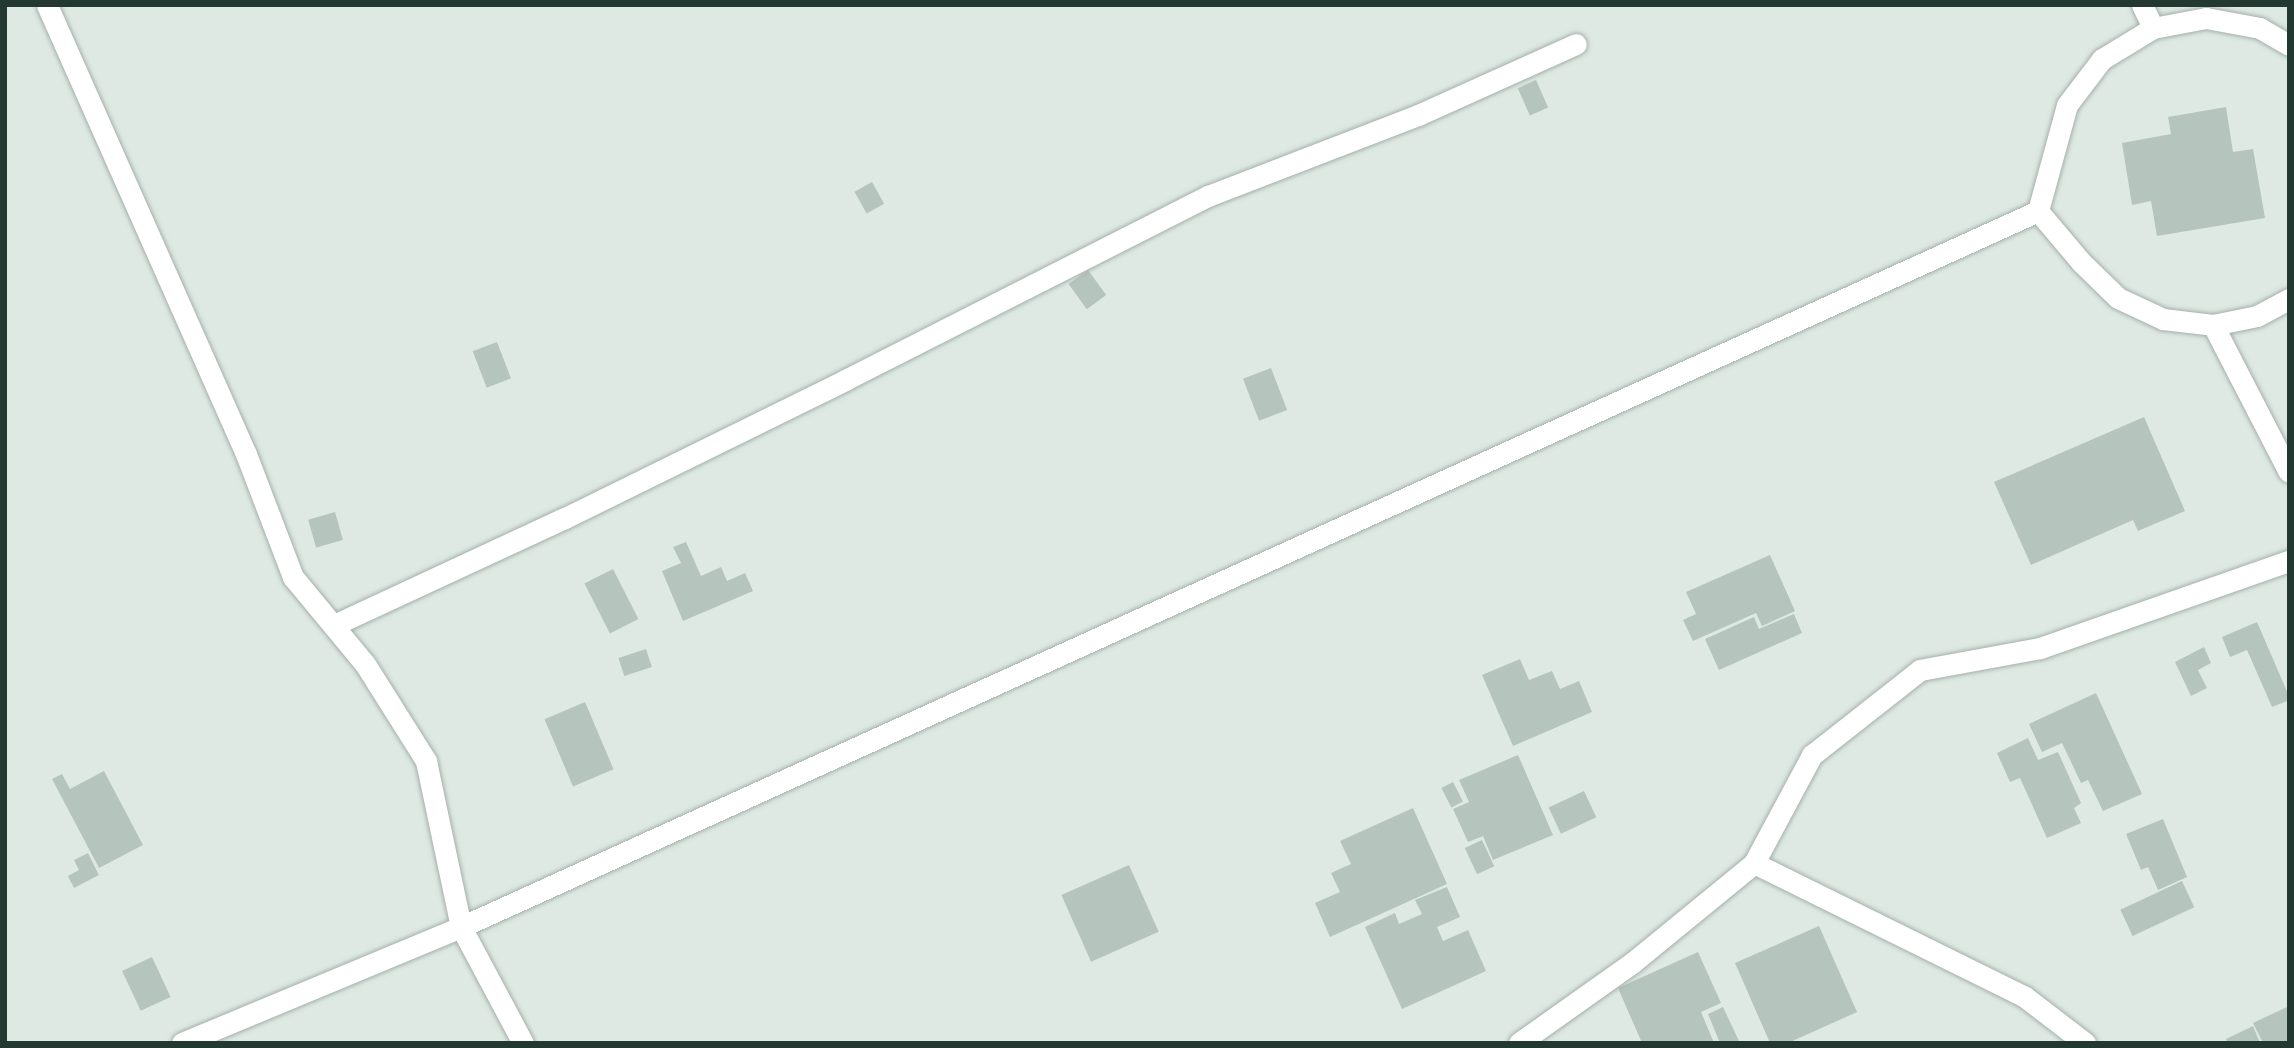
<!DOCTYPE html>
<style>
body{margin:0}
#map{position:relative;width:2294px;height:1048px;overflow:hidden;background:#dfe9e4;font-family:Jost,sans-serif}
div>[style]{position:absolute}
.building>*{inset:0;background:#b5c4bd;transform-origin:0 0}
.roads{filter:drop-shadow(0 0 2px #a3b0aa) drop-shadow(0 0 2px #a3b0aa)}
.minor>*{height:21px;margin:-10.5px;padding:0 10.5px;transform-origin:10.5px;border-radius:10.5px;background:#fff}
.tertiary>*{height:21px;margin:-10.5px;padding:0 10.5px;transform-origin:10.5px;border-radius:10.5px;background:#fff}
span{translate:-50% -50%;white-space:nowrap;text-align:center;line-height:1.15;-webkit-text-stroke:5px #eff6f2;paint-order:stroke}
.frame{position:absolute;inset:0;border:7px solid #223830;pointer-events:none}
</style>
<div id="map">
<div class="building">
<div style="left:1536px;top:80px;width:30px;height:20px;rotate:66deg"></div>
<div style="clip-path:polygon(2226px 107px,2233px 152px,2253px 149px,2265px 218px,2157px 236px,2151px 201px,2132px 205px,2122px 143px,2171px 134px,2168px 117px)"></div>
<div style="left:872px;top:182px;width:25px;height:20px;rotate:61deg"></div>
<div style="left:1088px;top:270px;width:31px;height:24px;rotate:54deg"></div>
<div style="left:497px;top:342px;width:39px;height:26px;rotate:69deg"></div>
<div style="left:1271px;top:368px;width:45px;height:30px;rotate:69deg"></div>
<div style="clip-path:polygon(2144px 417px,2185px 511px,2138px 531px,2133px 520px,2031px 565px,1994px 482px)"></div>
<div style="left:335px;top:512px;width:29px;height:28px;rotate:74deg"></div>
<div style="clip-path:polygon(686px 542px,701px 576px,721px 567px,727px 581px,745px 573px,753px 591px,683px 621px,662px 571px,681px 563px,673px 547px)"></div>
<div style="clip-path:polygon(1770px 555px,1795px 611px,1762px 626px,1756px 613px,1693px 641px,1683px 620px,1696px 614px,1686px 592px)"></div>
<div style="left:613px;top:569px;width:56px;height:32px;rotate:63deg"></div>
<div style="clip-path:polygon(1794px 614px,1802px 633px,1719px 670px,1705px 639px,1754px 617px,1759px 629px)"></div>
<div style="clip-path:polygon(2257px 622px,2289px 696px,2289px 700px,2272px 707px,2247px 650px,2230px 657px,2222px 637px)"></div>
<div style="clip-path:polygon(2204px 647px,2211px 663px,2198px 670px,2207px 688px,2191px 696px,2175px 662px)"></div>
<div style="left:646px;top:649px;width:19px;height:29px;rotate:72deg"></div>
<div style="clip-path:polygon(1520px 659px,1529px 680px,1552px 671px,1560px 689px,1579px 681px,1592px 712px,1513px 746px,1482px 675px)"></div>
<div style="clip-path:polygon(2096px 693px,2142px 794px,2103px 811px,2088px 780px,2081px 783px,2062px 743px,2042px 752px,2029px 724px)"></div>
<div style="left:585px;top:702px;width:73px;height:44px;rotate:67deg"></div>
<div style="clip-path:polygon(2028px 738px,2038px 760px,2058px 752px,2081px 803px,2074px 808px,2081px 823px,2047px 838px,2020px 778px,2010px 782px,1997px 753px)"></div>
<div style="clip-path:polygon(1518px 755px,1553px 835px,1493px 860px,1483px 836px,1468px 842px,1453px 809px,1469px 802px,1459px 780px)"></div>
<div style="clip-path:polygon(104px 771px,143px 845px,99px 868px,52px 779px,62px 774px,70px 789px)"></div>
<div style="left:1453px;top:782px;width:22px;height:13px;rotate:63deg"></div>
<div style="left:1584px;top:791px;width:29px;height:39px;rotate:65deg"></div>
<div style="clip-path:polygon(1413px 808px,1447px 884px,1330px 937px,1315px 903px,1340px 892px,1331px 873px,1351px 864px,1340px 841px)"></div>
<div style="clip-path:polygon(2163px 819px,2187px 877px,2158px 890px,2148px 867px,2141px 870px,2126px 834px)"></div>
<div style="left:1482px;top:840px;width:29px;height:19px;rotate:65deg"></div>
<div style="clip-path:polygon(88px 853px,99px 875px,74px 888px,68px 876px,79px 870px,74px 860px)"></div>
<div style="left:1129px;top:865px;width:73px;height:74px;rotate:66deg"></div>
<div style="left:2182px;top:881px;width:29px;height:68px;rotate:65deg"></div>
<div style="clip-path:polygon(1447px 887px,1460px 917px,1437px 927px,1443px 941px,1468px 930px,1486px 971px,1402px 1009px,1365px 927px,1395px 913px,1399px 924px,1422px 914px,1415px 900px)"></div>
<div style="clip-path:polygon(1819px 926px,1857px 1012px,1788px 1043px,1770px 1043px,1735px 963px)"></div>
<div style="clip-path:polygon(1698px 952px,1721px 1003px,1701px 1012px,1714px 1043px,1642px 1043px,1618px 988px)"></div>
<div style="left:152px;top:957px;width:44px;height:33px;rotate:65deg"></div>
<div style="clip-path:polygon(2289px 1006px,2289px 1043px,2263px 1043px,2253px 1023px)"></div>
<div style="clip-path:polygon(1723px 1007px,1739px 1041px,1735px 1043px,1720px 1043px,1708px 1014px)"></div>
<div style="clip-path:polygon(2253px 1026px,2260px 1043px,2228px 1043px,2226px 1039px)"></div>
</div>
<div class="roads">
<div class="minor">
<div style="left:47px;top:5px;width:491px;rotate:66.1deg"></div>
<div style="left:246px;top:454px;width:132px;rotate:69.1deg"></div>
<div style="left:293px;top:577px;width:113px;rotate:50.4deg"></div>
<div style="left:365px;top:664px;width:115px;rotate:57.8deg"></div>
<div style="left:426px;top:761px;width:170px;rotate:78.1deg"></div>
<div style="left:461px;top:927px;width:132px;rotate:61.9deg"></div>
<div style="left:334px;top:625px;width:255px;rotate:-24.9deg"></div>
<div style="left:565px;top:518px;width:312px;rotate:-26.2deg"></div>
<div style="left:845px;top:380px;width:407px;rotate:-26.9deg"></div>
<div style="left:1208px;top:196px;width:225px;rotate:-21.1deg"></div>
<div style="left:1418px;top:115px;width:173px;rotate:-24.2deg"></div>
<div style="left:1754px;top:863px;width:302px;rotate:26.3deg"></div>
<div style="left:2025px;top:997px;width:76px;rotate:37.5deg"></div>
<div style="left:182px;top:1043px;width:302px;rotate:-22.6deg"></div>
<div style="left:461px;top:927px;width:1732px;rotate:-24.42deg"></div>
<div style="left:1519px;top:1043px;width:138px;rotate:-35.3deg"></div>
<div style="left:1632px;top:963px;width:158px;rotate:-39.3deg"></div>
<div style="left:1754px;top:863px;width:123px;rotate:-61.8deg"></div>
<div style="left:1812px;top:755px;width:137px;rotate:-38.2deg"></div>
<div style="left:1920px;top:670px;width:122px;rotate:-10.4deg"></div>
<div style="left:2040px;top:648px;width:264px;rotate:-19.3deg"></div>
</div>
<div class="tertiary">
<div style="left:2142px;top:5px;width:25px;rotate:64deg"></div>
<div style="left:2289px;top:45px;width:34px;rotate:-150deg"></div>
<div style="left:2260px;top:28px;width:55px;rotate:-169.5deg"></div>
<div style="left:2206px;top:18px;width:54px;rotate:169.3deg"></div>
<div style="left:2153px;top:28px;width:60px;rotate:148.7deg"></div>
<div style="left:2102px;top:59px;width:58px;rotate:127.3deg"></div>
<div style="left:2067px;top:105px;width:110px;rotate:105.3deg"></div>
<div style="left:2038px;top:211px;width:68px;rotate:49.8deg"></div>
<div style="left:2082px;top:263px;width:50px;rotate:44.2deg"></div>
<div style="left:2118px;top:298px;width:50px;rotate:25deg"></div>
<div style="left:2163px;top:319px;width:50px;rotate:6.8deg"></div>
<div style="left:2213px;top:325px;width:45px;rotate:-11.6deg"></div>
<div style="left:2257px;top:316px;width:36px;rotate:-28deg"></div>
<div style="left:2213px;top:325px;width:165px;rotate:62.7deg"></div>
</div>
</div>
<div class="frame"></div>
</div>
